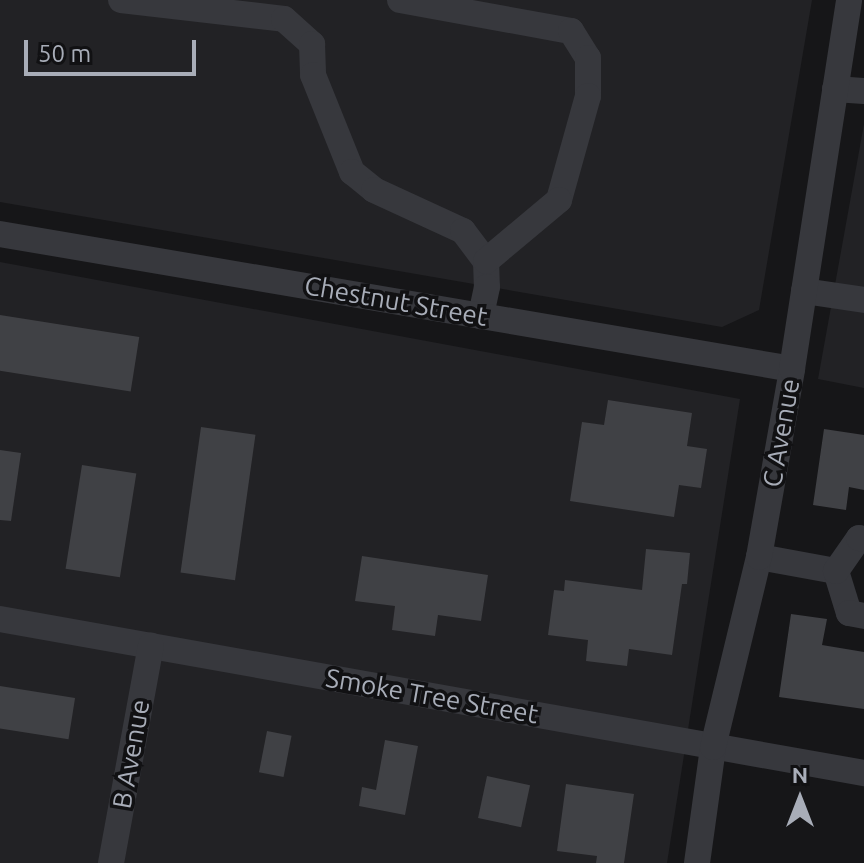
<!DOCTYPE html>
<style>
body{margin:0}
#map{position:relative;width:864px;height:863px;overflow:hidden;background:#161618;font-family:Ubuntu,sans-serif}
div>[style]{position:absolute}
.built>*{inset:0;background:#222225}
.building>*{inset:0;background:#404145;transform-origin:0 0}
.minor>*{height:26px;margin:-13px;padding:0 13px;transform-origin:13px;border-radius:13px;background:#37383d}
span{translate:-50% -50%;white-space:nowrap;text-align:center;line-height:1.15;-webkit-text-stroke:7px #111113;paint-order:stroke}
.street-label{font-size:26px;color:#a8adb8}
.north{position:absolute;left:760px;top:759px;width:80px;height:80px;-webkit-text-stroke:6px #111113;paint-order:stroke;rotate:0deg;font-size:22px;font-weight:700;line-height:32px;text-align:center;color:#a8adb8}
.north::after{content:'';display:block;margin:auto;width:28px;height:36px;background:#a8adb8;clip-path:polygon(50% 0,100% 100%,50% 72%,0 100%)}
.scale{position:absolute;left:24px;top:40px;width:172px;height:36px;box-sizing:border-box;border:4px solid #a8adb8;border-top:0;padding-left:10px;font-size:24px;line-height:28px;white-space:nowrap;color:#a8adb8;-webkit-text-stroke:6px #111113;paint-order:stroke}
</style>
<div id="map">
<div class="built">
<div style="clip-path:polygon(0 0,812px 0,759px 310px,722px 327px,0 202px)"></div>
<div style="clip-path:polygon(864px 124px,864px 388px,818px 379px)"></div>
<div style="clip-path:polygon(0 262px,740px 399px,667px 863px,0 863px)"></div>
</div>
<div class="building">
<div style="left:0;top:315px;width:141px;height:55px;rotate:9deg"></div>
<div style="clip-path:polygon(608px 400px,692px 413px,687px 446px,707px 449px,701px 488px,679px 485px,674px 517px,570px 501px,582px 422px,604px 425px)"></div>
<div style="left:201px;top:427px;width:55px;height:147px;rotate:8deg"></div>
<div style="clip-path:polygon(824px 429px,864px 435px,864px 490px,849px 487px,846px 510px,813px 505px)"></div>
<div style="clip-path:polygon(0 450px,21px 453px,11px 521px,0 520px)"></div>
<div style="left:82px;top:465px;width:55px;height:105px;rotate:9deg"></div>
<div style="clip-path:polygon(646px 549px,690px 553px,687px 584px,682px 584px,672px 655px,629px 649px,627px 666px,586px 661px,588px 640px,548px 635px,554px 590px,564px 591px,565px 580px,642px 590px)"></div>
<div style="clip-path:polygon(362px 556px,488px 575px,481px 621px,438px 615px,435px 636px,392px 630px,395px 606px,355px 601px)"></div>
<div style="clip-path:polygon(791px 614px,827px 619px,822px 645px,864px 652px,864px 709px,779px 697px)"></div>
<div style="left:0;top:686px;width:76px;height:42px;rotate:9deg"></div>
<div style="left:267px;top:731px;width:25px;height:42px;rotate:11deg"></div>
<div style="clip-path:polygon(385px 740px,418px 746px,405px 815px,359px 806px,362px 787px,376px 790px)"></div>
<div style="left:487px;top:776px;width:44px;height:43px;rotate:12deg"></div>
<div style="clip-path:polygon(566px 784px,634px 794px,624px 863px,596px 863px,597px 856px,557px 851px)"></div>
</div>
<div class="minor">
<div style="left:121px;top:0;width:164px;rotate:6.6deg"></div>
<div style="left:284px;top:19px;width:38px;rotate:42deg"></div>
<div style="left:312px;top:44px;width:31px;rotate:88deg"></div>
<div style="left:313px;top:75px;width:105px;rotate:68.1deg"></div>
<div style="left:352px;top:172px;width:28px;rotate:39deg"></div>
<div style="left:374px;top:190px;width:98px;rotate:24.7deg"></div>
<div style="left:463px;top:231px;width:38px;rotate:53deg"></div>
<div style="left:486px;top:261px;width:26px;rotate:88deg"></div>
<div style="left:487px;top:287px;width:30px;rotate:102deg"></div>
<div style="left:400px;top:0;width:174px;rotate:10.3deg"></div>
<div style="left:571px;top:31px;width:32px;rotate:58deg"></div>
<div style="left:588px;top:58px;width:38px;rotate:90deg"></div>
<div style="left:588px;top:96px;width:108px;rotate:105.6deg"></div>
<div style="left:559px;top:200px;width:95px;rotate:140.1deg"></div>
<div style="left:835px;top:89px;width:29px;rotate:4deg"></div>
<div style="left:0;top:234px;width:803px;rotate:9.67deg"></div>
<div style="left:804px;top:291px;width:61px;rotate:8.5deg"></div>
<div style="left:759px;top:557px;width:78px;rotate:10.3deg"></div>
<div style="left:836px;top:571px;width:44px;rotate:72.8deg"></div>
<div style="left:849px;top:613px;width:15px;rotate:11deg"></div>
<div style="left:836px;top:571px;width:40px;rotate:-55.1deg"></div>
<div style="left:859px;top:538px;width:5px;rotate:11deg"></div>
<div style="left:0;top:619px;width:878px;rotate:10.11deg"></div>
<div style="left:111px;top:863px;width:221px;rotate:-79.6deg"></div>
<div style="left:697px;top:863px;width:117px;rotate:-82.1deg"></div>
<div style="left:713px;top:747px;width:195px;rotate:-76.4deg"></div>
<div style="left:759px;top:557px;width:191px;rotate:-80deg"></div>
<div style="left:792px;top:369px;width:373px;rotate:-81.2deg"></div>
</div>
<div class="street-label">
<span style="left:396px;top:301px;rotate:10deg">Chestnut Street</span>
<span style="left:781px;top:433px;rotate:-80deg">C Avenue</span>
<span style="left:432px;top:696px;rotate:10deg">Smoke Tree Street</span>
<span style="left:131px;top:754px;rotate:-80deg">B Avenue</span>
</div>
<div class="north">N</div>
<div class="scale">50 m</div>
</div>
